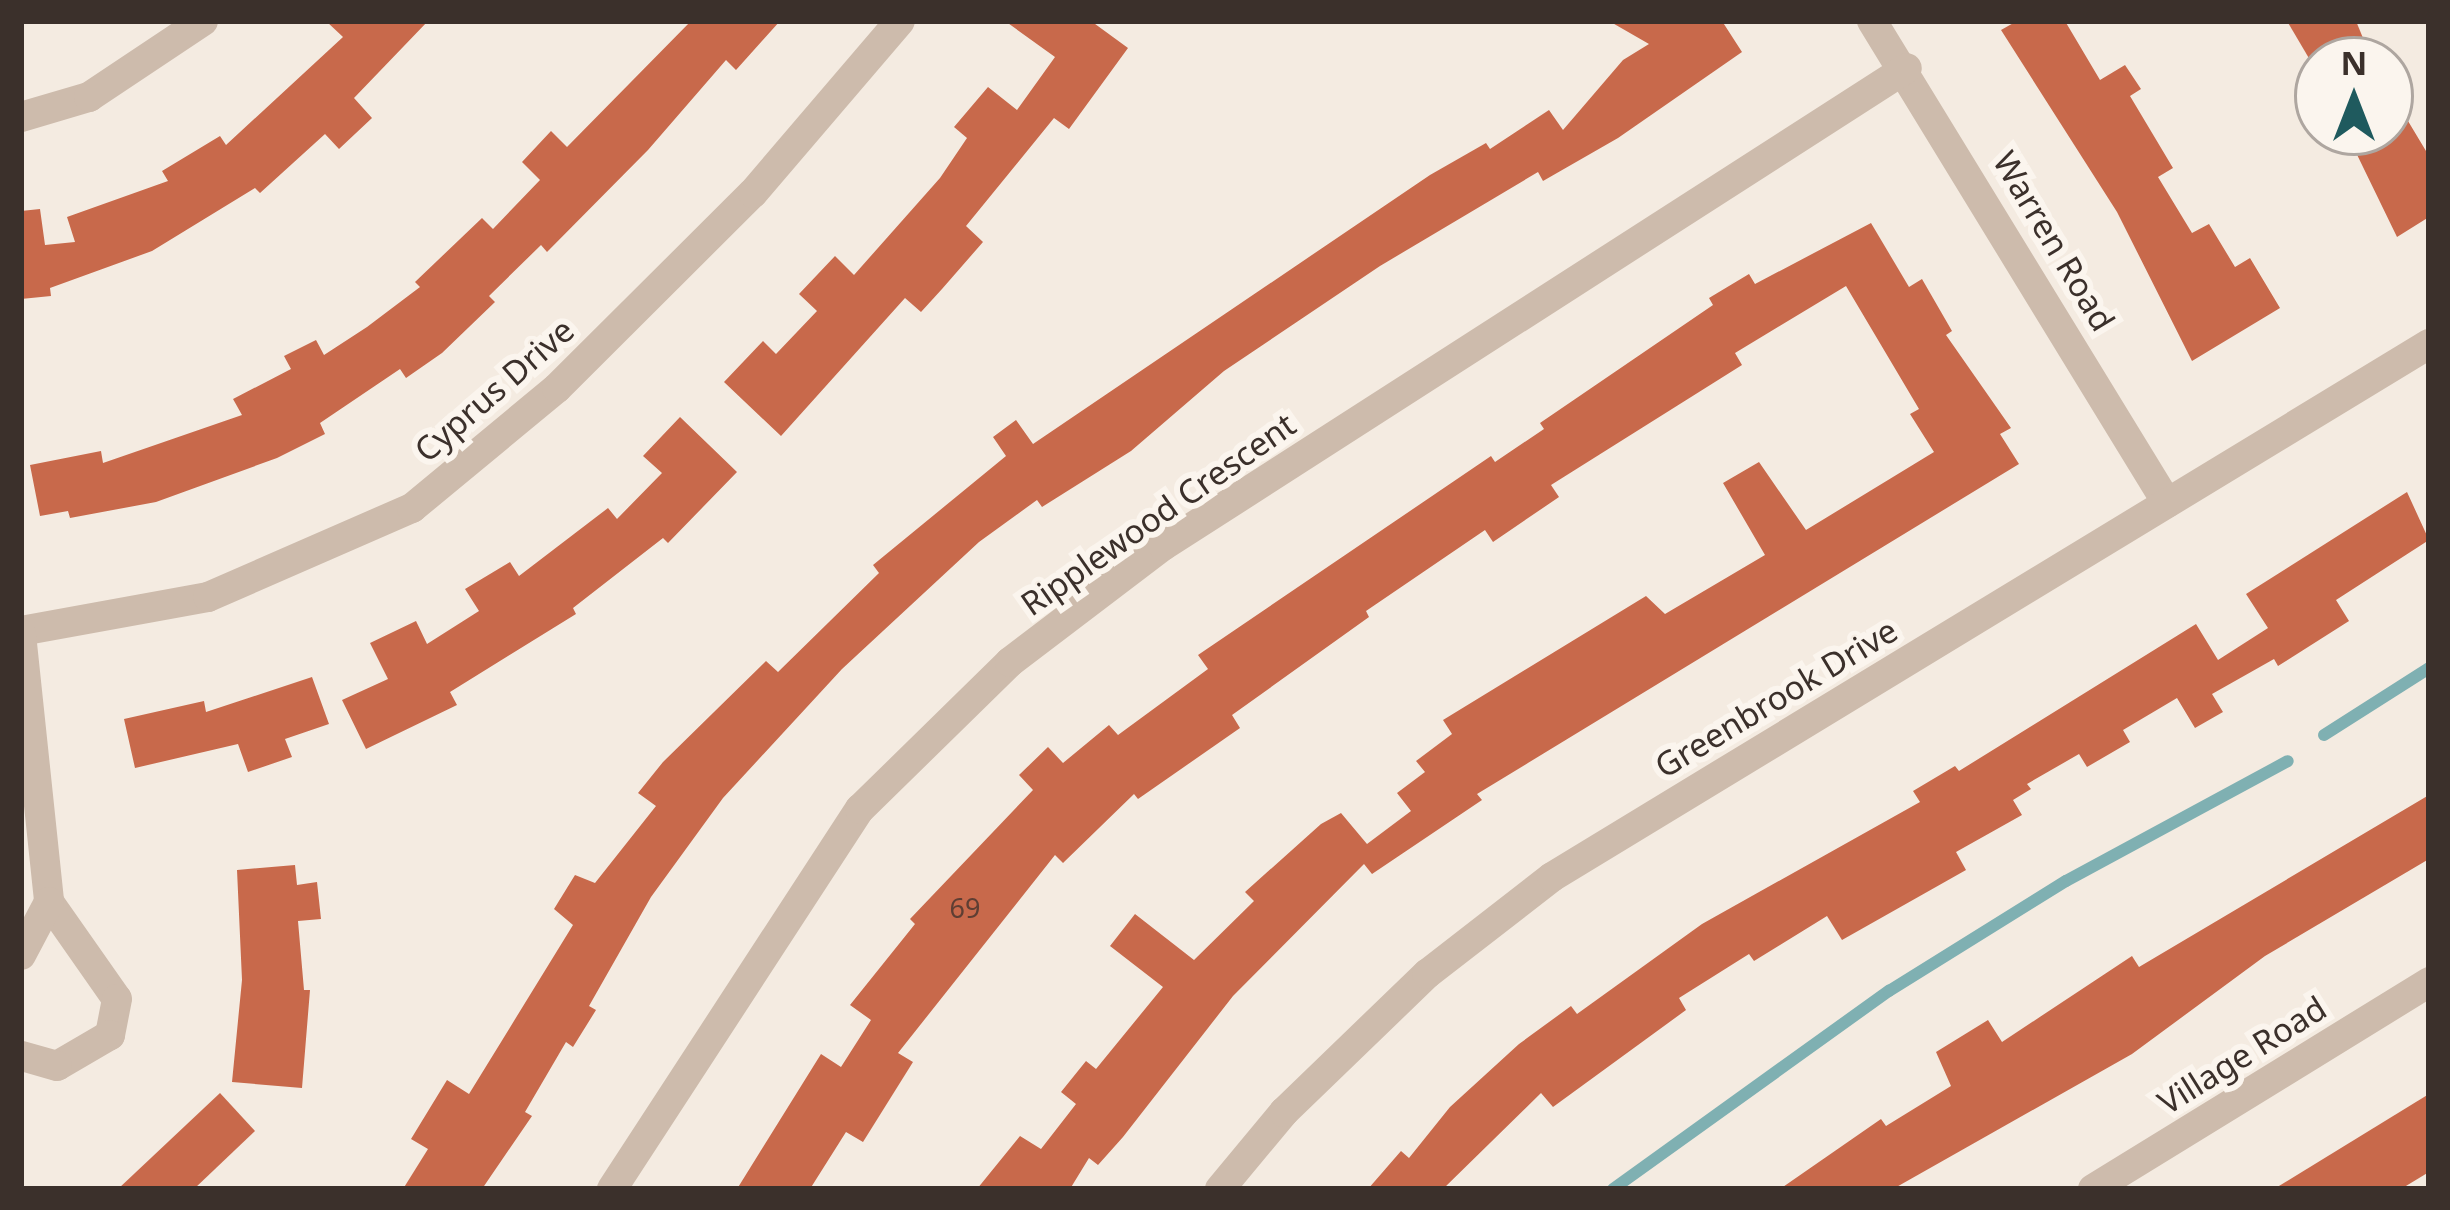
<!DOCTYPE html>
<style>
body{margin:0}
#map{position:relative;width:2450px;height:1210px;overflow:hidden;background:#f4ebe1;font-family:"Noto Sans",sans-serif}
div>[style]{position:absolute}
.stream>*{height:12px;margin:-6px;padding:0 6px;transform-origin:6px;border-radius:6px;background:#7fb0b2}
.building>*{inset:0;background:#c8694b}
.minor>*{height:30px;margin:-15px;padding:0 15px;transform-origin:15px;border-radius:15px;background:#cdbbac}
.tertiary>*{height:30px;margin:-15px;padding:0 15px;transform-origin:15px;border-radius:15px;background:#cdbbac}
span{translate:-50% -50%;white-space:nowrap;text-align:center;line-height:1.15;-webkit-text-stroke:12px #fbf5ee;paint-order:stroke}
.number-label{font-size:27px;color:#5e3e33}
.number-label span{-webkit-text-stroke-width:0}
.street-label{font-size:33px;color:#3b302b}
.frame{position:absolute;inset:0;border:24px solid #3b302b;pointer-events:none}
.north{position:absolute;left:2294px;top:36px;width:120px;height:120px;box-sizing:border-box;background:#fbf5ee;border:3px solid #aea6a0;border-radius:50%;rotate:0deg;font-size:33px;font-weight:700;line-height:48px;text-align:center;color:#3b302b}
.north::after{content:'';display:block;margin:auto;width:42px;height:54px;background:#1f5a5e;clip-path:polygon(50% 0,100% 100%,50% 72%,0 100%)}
</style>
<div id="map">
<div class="stream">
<div style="left:2324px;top:735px;width:125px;rotate:-32.5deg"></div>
<div style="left:1613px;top:1189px;width:340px;rotate:-35.7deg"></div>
<div style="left:1889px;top:991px;width:208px;rotate:-31.9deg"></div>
<div style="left:2066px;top:881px;width:252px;rotate:-28.4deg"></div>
</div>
<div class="building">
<div style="clip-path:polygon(326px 21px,428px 21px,354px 98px,372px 118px,339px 149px,325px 134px,260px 193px,255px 188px,152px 251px,50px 288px,51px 296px,21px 299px,21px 211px,40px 209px,45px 245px,75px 242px,67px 217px,168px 181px,162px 171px,220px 136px,226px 145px,343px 37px)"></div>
<div style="clip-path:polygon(691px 21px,780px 21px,736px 70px,726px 60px,648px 150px,547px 252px,541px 245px,489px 296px,495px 302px,442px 353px,406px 378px,400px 369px,320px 423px,325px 434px,277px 458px,156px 502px,70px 518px,68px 511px,40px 516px,30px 465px,101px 451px,103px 463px,242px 415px,233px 399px,291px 369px,284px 356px,316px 340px,324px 355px,367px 327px,420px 287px,415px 282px,482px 218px,493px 229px,540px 180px,522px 162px,551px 131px,567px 147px)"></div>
<div style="clip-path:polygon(1005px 21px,1091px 21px,1128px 48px,1069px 129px,1054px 118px,966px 226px,983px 242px,942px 289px,921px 312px,905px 298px,781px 436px,724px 382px,763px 341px,776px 354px,817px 311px,799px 294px,835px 256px,854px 275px,940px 178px,967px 138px,954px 127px,988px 87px,1017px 110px,1055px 57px)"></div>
<div style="clip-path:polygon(1609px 21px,1722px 21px,1742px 52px,1618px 138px,1543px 181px,1538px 172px,1380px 266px,1224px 371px,1131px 451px,1042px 507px,1037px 500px,979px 542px,842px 669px,723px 798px,651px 897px,589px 1006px,596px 1010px,573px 1047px,566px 1042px,525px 1112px,532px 1116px,482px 1189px,403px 1189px,428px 1149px,411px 1139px,447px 1080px,469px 1094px,573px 925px,554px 909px,575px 875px,595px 883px,656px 806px,638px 793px,663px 762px,766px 661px,778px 672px,879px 573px,873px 565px,1006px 456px,993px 437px,1016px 420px,1033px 444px,1430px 175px,1486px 143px,1490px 149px,1549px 110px,1563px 130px,1623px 60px,1649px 44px)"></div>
<div style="clip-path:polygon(2017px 21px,2065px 21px,2100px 80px,2125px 65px,2141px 89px,2130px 96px,2173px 168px,2158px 177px,2192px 233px,2209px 224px,2235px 267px,2250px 258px,2280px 308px,2192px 361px,2117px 212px,2001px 30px)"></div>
<div style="clip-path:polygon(2287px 21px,2356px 21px,2372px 60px,2310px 60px)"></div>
<div style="clip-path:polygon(2390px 91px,2429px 156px,2429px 217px,2397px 237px,2346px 132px,2390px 132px)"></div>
<div style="clip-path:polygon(1871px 223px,1909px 287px,1922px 279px,1952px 331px,1946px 335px,2011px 428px,2000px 434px,2019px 464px,1477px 794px,1482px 800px,1372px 874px,1364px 864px,1233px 996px,1123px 1137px,1098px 1165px,1089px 1158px,1070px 1189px,977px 1189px,1020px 1136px,1041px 1149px,1076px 1104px,1061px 1092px,1086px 1061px,1096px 1069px,1163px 987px,1110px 946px,1135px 914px,1194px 960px,1254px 901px,1245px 892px,1321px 824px,1341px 813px,1367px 844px,1411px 811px,1397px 793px,1425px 772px,1416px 761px,1452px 734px,1443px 720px,1646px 596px,1665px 614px,1765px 555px,1723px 483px,1759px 462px,1806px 530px,1934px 452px,1910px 414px,1919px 409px,1846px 286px,1735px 353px,1742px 365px,1551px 485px,1559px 497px,1493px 542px,1485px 530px,1366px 611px,1369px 617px,1232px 715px,1240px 728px,1138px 799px,1134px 794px,1063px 863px,1055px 855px,898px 1053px,913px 1062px,863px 1142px,846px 1132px,810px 1189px,737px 1189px,821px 1054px,841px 1067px,871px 1020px,850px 1005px,915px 924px,910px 919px,1033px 790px,1019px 775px,1048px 747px,1063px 763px,1109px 725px,1118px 735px,1208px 669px,1198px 655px,1491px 456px,1495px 462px,1544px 429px,1540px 423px,1713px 305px,1709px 298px,1749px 274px,1755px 284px)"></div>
<div style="clip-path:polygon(680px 417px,737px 472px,668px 543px,663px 538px,573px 608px,576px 614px,450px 692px,457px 705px,366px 749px,342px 700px,388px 679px,370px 643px,416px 621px,427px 644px,479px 611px,465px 589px,510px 562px,519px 576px,608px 508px,617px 519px,662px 473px,643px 456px)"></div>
<div style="clip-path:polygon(2407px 492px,2429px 540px,2336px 600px,2349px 621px,2278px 666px,2274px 659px,2212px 694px,2223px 712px,2195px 728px,2177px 698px,2123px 730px,2130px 742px,2087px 767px,2079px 754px,2027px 784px,2031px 789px,2013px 800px,2022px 815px,1956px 852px,1966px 870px,1842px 940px,1827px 916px,1754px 961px,1749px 954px,1679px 998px,1686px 1010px,1553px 1107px,1541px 1093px,1443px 1189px,1368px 1189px,1401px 1151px,1409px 1158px,1450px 1107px,1519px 1044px,1571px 1006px,1577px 1014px,1702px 924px,1920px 802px,1913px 791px,1955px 766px,1959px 771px,2196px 624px,2218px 660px,2268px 628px,2246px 594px)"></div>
<div style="clip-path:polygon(312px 677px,329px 724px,285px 739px,292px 757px,248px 772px,238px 744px,135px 768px,124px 719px,204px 701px,206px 712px)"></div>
<div style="clip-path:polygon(2429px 795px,2429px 859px,2265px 956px,2132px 1054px,1893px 1189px,1780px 1189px,1881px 1119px,1886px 1126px,1951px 1086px,1936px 1052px,1988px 1020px,2002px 1042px,2132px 956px,2139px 967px)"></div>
<div style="clip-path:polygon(295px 865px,297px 885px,317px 882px,321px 919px,298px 921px,304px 990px,310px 990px,302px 1088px,232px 1082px,242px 980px,237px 870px)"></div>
<div style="clip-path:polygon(220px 1093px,255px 1131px,194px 1189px,118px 1189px)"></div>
<div style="clip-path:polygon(2429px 1094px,2429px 1172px,2401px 1189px,2274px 1189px)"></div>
</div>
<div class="minor">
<div style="left:1872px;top:21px;width:565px;rotate:58.53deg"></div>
<div style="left:21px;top:117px;width:71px;rotate:-16.4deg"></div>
<div style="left:89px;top:97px;width:137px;rotate:-33.7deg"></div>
<div style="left:21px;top:631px;width:190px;rotate:-10.3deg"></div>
<div style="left:208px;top:597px;width:223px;rotate:-23.6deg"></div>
<div style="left:412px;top:508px;width:188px;rotate:-39.6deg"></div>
<div style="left:557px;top:388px;width:276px;rotate:-44.9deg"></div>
<div style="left:753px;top:193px;width:226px;rotate:-49.5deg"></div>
<div style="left:21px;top:634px;width:269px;rotate:84deg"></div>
<div style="left:49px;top:902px;width:118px;rotate:55deg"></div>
<div style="left:117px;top:999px;width:37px;rotate:101deg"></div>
<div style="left:110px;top:1035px;width:61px;rotate:149.7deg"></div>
<div style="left:57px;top:1066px;width:37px;rotate:-164deg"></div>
<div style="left:21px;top:955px;width:60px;rotate:-62.2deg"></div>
<div style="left:612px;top:1189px;width:454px;rotate:-56.9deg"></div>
<div style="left:860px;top:809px;width:210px;rotate:-44.4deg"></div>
<div style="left:1010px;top:662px;width:192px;rotate:-37.2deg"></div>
<div style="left:1163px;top:546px;width:884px;rotate:-32.72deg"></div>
<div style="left:2093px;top:1189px;width:395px;rotate:-31.6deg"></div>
</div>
<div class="tertiary">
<div style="left:1220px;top:1189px;width:100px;rotate:-50.3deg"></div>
<div style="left:1284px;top:1112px;width:199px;rotate:-44deg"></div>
<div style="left:1427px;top:974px;width:158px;rotate:-37.8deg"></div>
<div style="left:1552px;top:877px;width:1026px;rotate:-31.29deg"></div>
</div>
<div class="number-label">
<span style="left:965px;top:908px">69</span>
</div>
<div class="street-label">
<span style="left:2054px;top:241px;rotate:59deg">Warren Road</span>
<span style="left:494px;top:390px;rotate:-41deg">Cyprus Drive</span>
<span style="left:1158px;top:514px;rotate:-35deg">Ripplewood Crescent</span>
<span style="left:1776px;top:698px;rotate:-31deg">Greenbrook Drive</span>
<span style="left:2242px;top:1055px;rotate:-32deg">Village Road</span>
</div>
<div class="frame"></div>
<div class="north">N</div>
</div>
